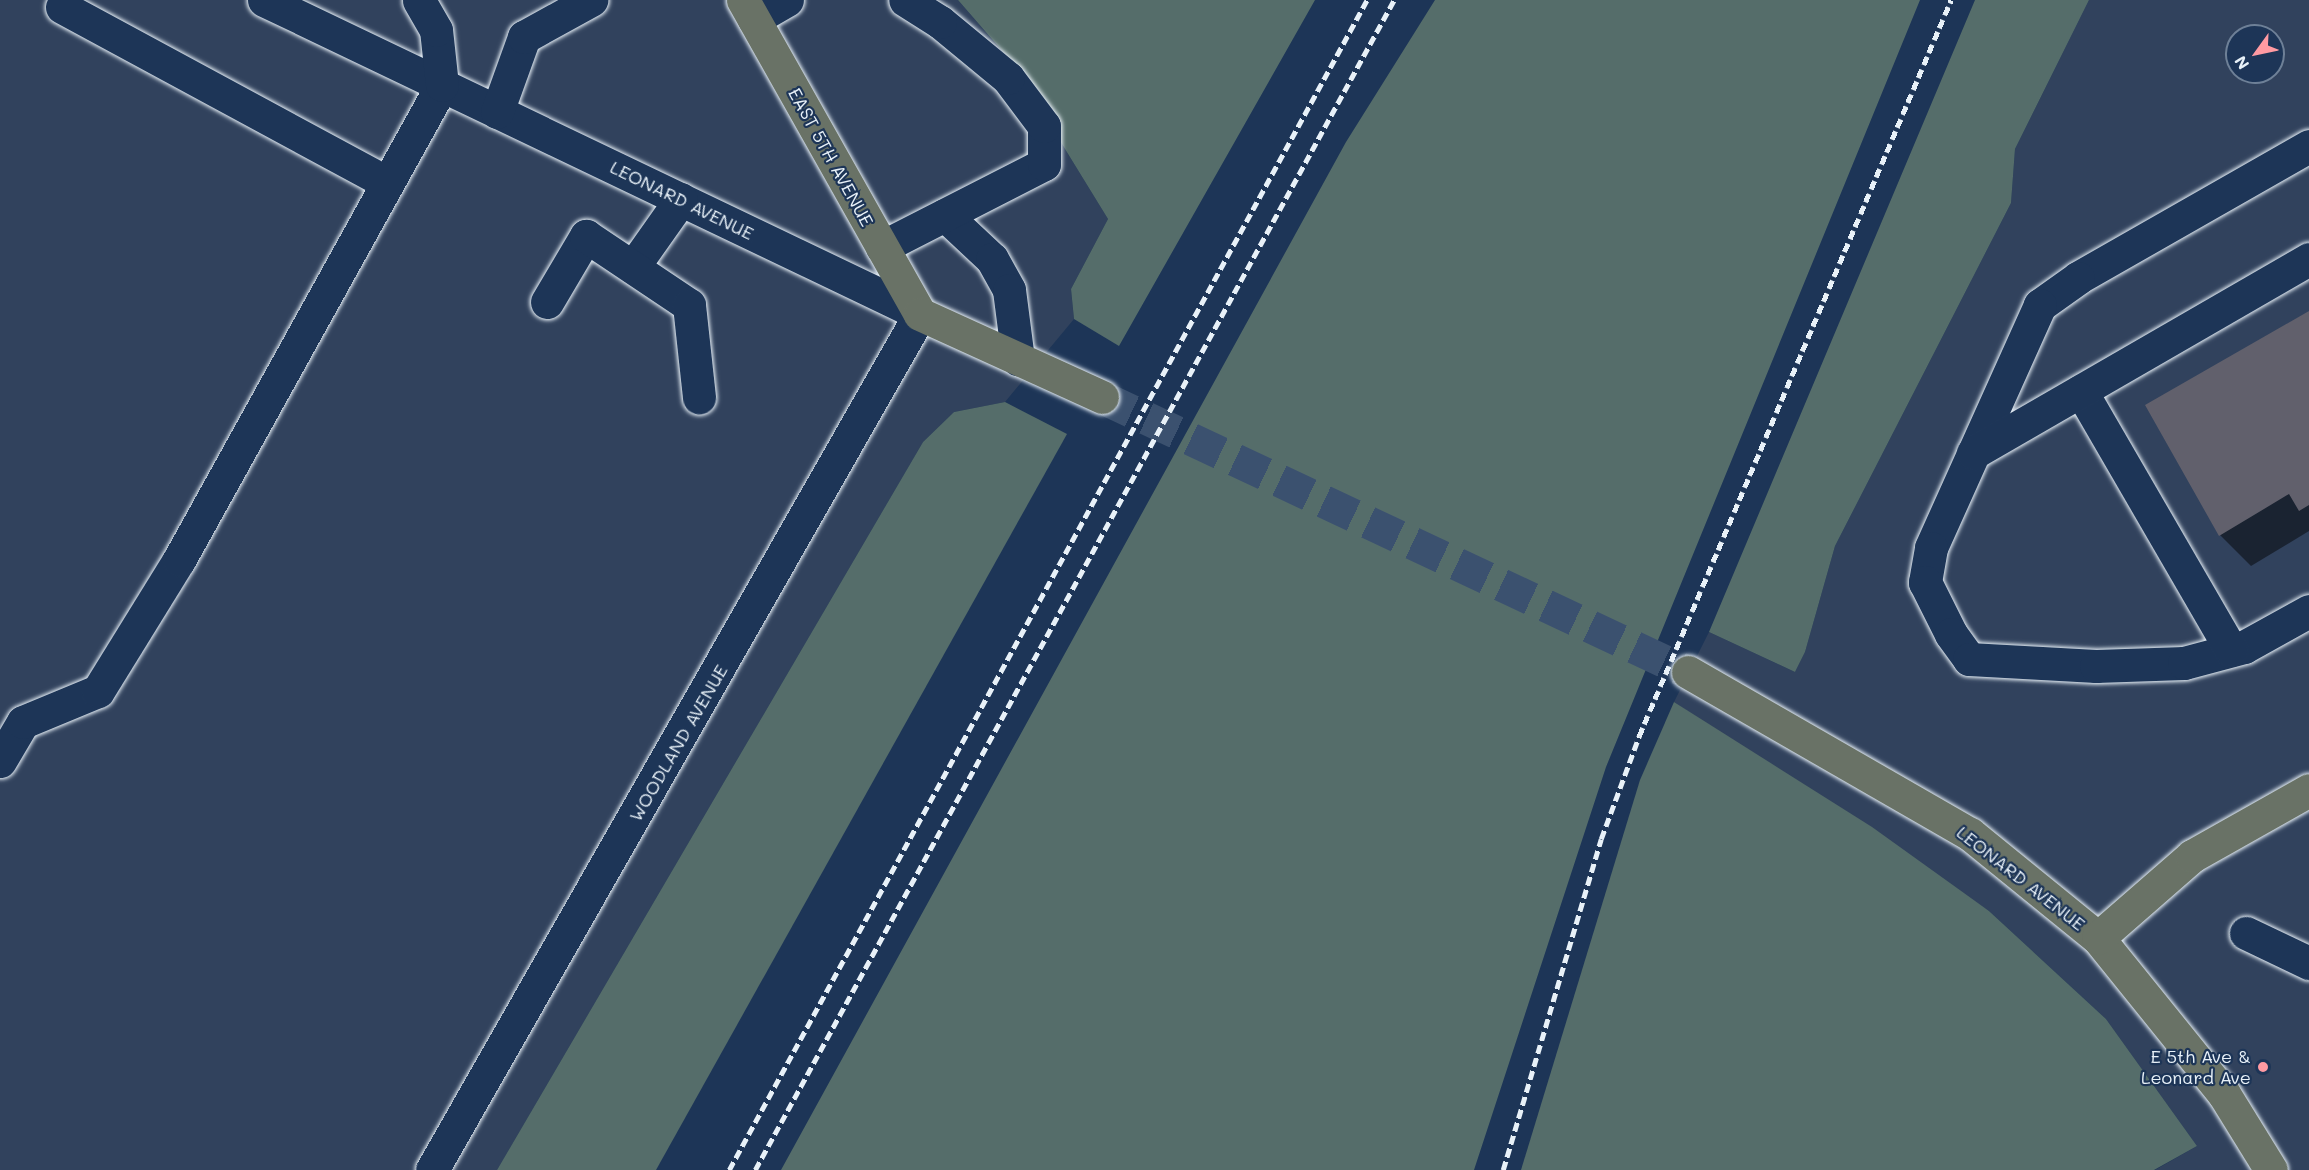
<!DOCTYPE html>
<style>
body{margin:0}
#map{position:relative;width:2309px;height:1170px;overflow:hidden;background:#1d3557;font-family:Mali,sans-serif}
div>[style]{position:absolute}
.built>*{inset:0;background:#31425d}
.green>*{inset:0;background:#556d6a}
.shadow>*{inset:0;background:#0007}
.building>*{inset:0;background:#61606c}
.major-tunnel>*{height:33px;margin-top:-16.5px;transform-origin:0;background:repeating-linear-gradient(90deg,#3b516f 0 33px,transparent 0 49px)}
.roads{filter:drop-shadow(0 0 2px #e8f1f8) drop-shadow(0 0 2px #e8f1f8)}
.minor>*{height:33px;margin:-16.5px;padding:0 16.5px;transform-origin:16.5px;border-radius:16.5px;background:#1d3557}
.major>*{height:33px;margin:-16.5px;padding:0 16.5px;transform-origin:16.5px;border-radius:16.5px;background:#697266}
.rail>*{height:4.5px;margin-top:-2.25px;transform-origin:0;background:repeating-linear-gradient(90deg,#e8f1f8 0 9px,transparent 0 13.5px)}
.dots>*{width:16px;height:16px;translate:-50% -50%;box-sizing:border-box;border:3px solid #1d3557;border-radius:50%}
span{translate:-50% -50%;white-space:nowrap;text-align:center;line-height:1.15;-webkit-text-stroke:4.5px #1d3557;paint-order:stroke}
.street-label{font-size:18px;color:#e8f1f8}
.poi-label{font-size:18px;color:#e8f1f8}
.right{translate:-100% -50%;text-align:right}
.north{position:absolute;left:2225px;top:24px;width:60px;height:60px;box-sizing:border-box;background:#1d3557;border:2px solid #6e8097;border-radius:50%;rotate:237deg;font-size:16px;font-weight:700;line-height:24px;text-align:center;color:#e8f1f8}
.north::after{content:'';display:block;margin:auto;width:21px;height:27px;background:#ff9aa2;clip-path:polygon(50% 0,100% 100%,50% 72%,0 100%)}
</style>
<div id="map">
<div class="built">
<div style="clip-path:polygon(0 0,958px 0,1011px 61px,1108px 219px,1071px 289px,1074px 319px,1005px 402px,954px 412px,923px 442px,497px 1170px,0 1170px)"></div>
<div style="clip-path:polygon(evenodd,2089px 0,2309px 0,2309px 1170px,2155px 1170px,2197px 1146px,2106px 1019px,1989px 911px,1674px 702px,1709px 632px,1795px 672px,1805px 652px,1835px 546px,2011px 203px,2015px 149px,2089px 0,2237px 36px,2273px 36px,2273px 72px,2237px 72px,2237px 36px)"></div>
</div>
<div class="green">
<div style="clip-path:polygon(958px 0,1315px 0,1119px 346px,1074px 319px,1071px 289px,1108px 219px,1011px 61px)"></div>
<div style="clip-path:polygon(1435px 0,1920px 0,1606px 767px,1474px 1170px,781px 1170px,1346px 142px)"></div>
<div style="clip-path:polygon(1975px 0,2089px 0,2015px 149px,2011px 203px,1835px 546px,1805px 652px,1795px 672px,1709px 632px)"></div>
<div style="clip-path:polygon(1005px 402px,1067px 434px,656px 1170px,497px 1170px,923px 442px,954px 412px)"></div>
<div style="clip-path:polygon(1674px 702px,1872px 827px,1989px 911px,2106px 1019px,2197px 1146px,2154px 1170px,1521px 1170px,1640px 780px)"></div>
</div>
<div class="shadow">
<div style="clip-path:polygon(2309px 313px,2309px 531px,2251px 566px,2220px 535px)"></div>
</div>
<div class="building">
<div style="clip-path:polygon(2309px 311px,2309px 505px,2299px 511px,2289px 494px,2219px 536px,2145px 405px)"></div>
</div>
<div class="major-tunnel">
<div style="left:1102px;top:397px;width:647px;rotate:25.14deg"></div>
</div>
<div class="roads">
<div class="minor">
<div style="left:264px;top:0;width:727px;rotate:25.58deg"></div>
<div style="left:920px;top:314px;width:985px;rotate:119.69deg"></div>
<div style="left:62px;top:7px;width:367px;rotate:28.4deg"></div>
<div style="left:754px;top:19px;width:38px;rotate:-30deg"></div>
<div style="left:497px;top:112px;width:80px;rotate:-70.2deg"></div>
<div style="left:524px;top:37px;width:77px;rotate:-28.9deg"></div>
<div style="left:2309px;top:146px;width:266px;rotate:150.3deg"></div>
<div style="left:2078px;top:278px;width:47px;rotate:144.6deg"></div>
<div style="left:2040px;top:305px;width:266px;rotate:114.2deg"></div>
<div style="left:1931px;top:548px;width:35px;rotate:100deg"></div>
<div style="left:1925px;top:582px;width:58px;rotate:63.4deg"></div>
<div style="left:1951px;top:634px;width:31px;rotate:54deg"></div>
<div style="left:1969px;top:659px;width:127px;rotate:3.2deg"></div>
<div style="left:2096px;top:666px;width:88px;rotate:-2deg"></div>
<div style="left:2184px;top:663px;width:62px;rotate:-14.9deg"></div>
<div style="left:2244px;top:647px;width:74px;rotate:-29deg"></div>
<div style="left:945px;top:215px;width:64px;rotate:43.1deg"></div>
<div style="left:992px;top:259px;width:35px;rotate:61deg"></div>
<div style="left:1009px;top:290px;width:70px;rotate:82.6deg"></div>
<div style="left:882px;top:247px;width:182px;rotate:-27.1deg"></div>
<div style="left:1044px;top:164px;width:38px;rotate:-90deg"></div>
<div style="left:1044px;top:126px;width:60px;rotate:-126.9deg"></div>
<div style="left:1008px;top:78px;width:88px;rotate:-140.5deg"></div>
<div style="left:940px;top:22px;width:41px;rotate:-147.8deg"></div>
<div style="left:633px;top:267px;width:83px;rotate:-54.8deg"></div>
<div style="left:547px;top:302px;width:77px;rotate:-59.4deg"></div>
<div style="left:586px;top:236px;width:124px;rotate:33.8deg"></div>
<div style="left:689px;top:305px;width:93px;rotate:83.8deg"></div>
<div style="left:2081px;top:391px;width:299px;rotate:59.9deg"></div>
<div style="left:1973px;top:453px;width:388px;rotate:-30deg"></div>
<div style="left:0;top:761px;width:45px;rotate:-59.5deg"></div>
<div style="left:23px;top:722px;width:81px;rotate:-22.5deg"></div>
<div style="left:98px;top:691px;width:154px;rotate:-58.3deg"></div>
<div style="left:179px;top:560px;width:543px;rotate:-61.03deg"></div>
<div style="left:442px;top:85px;width:55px;rotate:-96.2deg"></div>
<div style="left:436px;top:30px;width:34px;rotate:-120deg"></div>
<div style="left:2246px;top:933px;width:70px;rotate:25.5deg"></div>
</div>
<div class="major">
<div style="left:743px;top:0;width:360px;rotate:60.6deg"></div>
<div style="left:920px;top:314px;width:200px;rotate:24.5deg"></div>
<div style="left:1688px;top:672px;width:325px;rotate:29.9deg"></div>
<div style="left:1970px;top:834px;width:165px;rotate:39.1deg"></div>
<div style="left:2098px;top:938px;width:201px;rotate:51.1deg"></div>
<div style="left:2224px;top:1094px;width:89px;rotate:58.3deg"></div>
<div style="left:2098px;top:938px;width:125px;rotate:-41.1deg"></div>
<div style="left:2192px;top:856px;width:134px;rotate:-29.4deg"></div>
</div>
</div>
<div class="rail">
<div style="left:729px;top:1170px;width:1333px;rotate:-61.4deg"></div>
<div style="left:755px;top:1170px;width:1333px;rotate:-61.36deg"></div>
<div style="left:1503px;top:1170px;width:345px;rotate:-73.5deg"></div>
<div style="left:1601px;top:839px;width:110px;rotate:-69.7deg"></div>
<div style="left:1639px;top:736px;width:799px;rotate:-67.03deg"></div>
</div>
<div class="dots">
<div style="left:2263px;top:1067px;background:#ff9aa2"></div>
</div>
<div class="street-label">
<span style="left:831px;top:157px;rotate:61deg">EAST 5TH AVENUE</span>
<span style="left:682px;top:200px;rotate:26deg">LEONARD AVENUE</span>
<span style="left:678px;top:743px;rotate:-60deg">WOODLAND AVENUE</span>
<span style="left:2021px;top:878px;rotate:38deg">LEONARD AVENUE</span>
</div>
<div class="poi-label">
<span class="right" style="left:2251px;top:1067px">E 5th Ave &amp;<br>Leonard Ave</span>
</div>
<div class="north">N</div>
</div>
